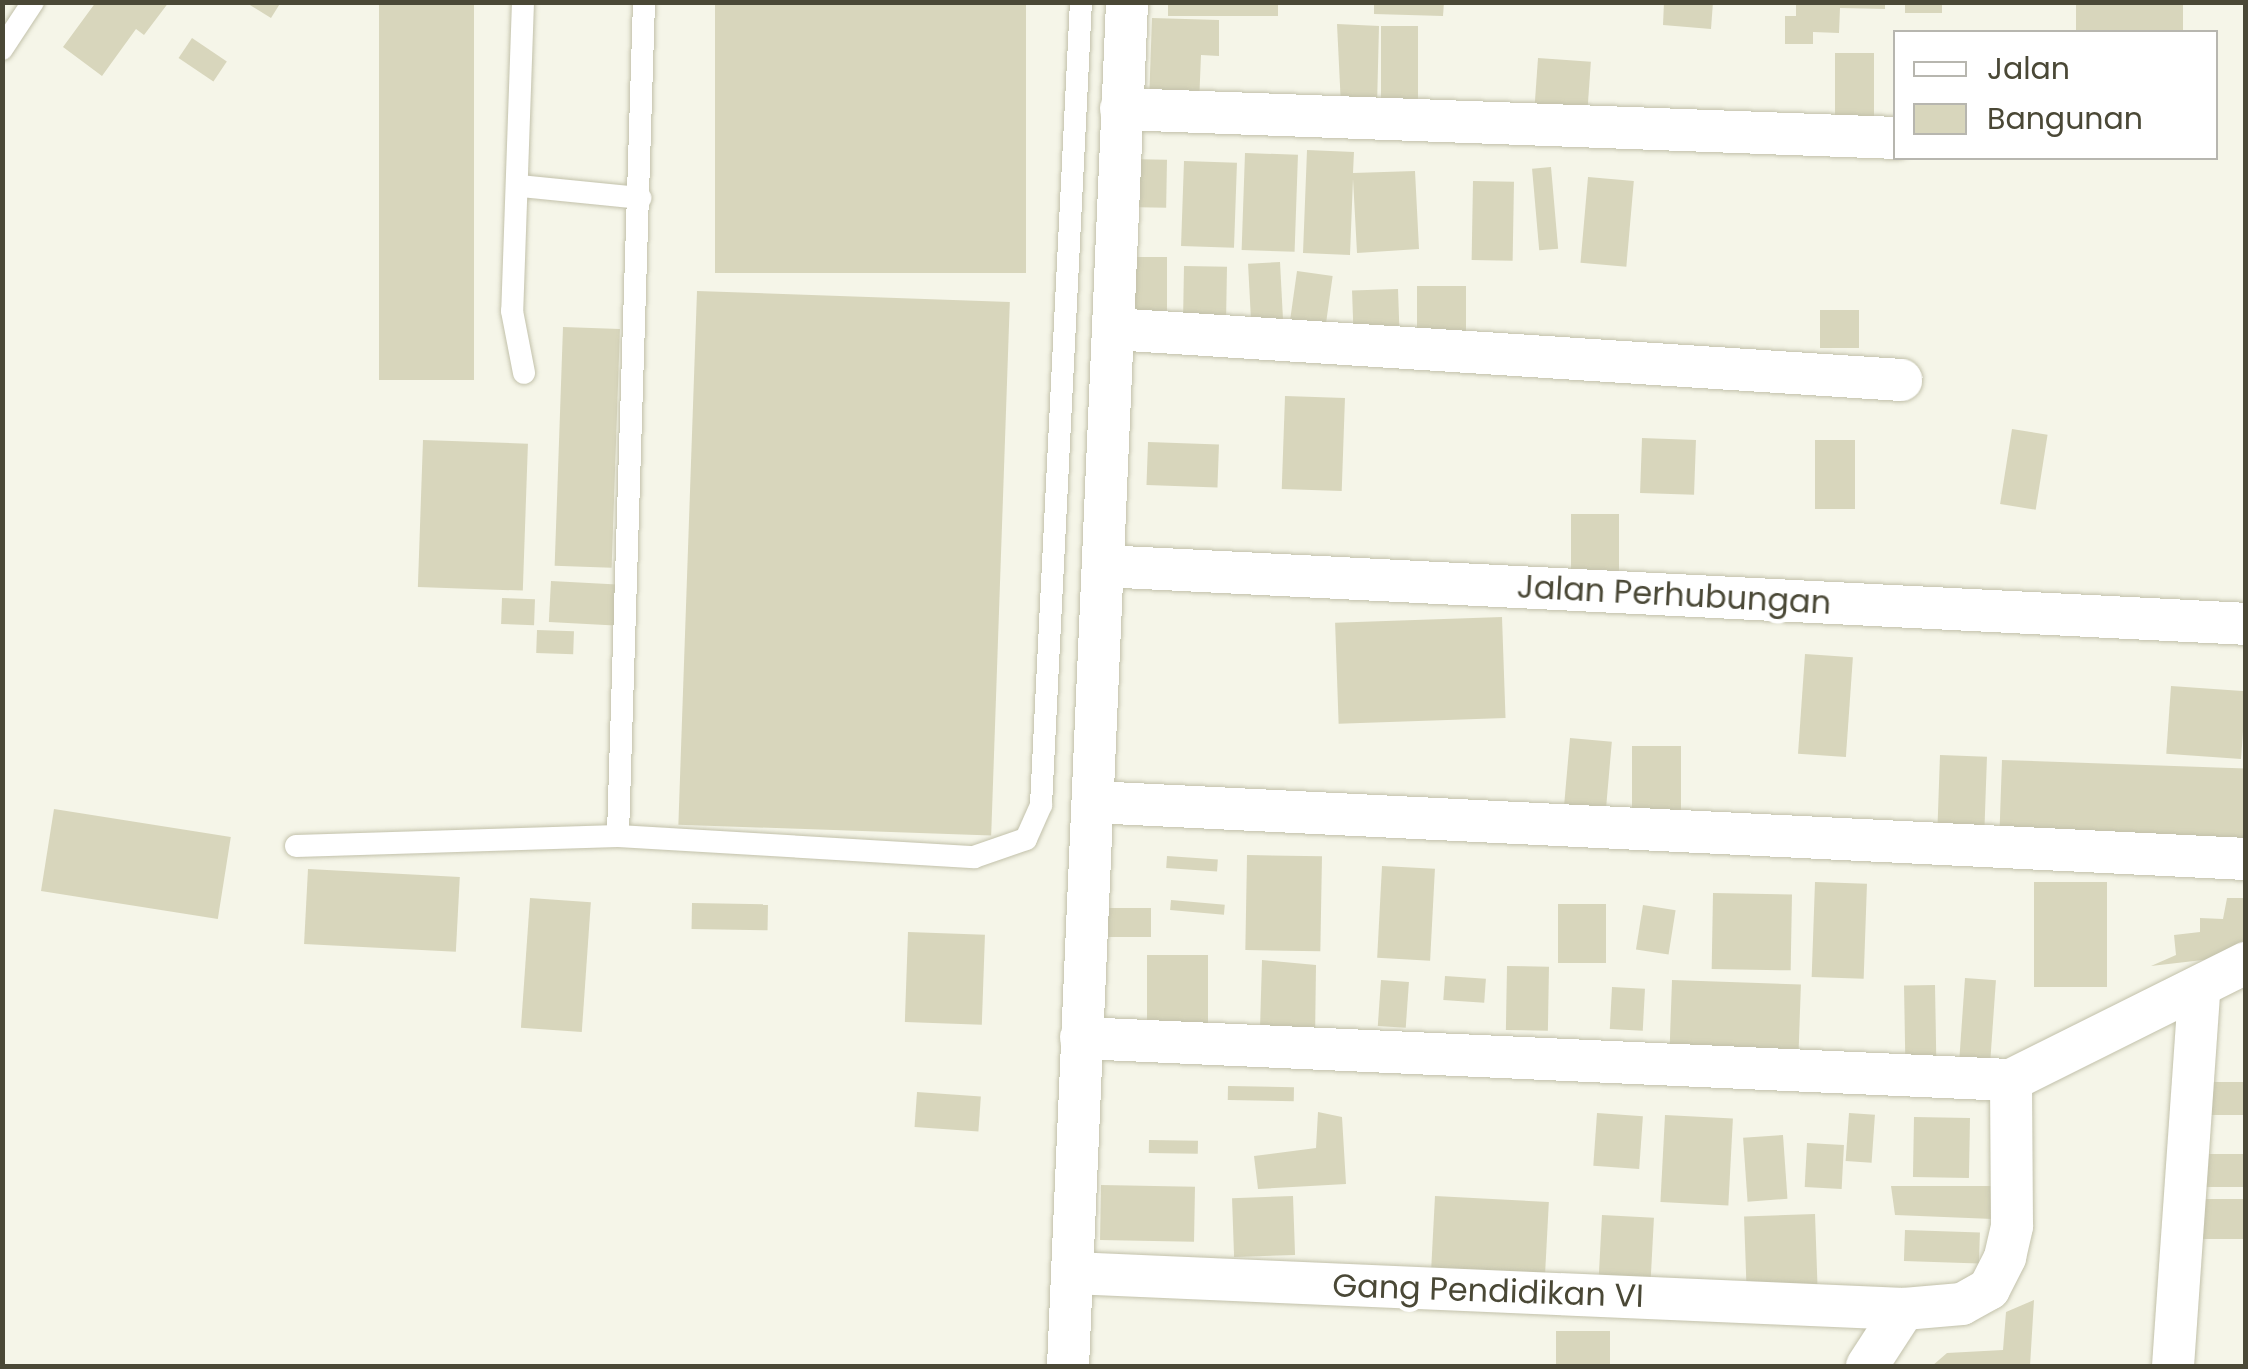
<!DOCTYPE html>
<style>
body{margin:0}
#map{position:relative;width:2248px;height:1369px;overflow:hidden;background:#f5f5e8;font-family:Poppins,sans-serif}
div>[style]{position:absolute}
.building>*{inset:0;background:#d8d6bc;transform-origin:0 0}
.roads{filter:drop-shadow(0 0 2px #c2c1aa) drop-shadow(0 0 2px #c2c1aa)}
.service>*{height:22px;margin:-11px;padding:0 11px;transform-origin:11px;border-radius:11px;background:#fff}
.minor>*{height:42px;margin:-21px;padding:0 21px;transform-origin:21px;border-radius:21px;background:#fff}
span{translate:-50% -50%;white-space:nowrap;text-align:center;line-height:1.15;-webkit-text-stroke:9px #fff;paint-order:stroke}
.street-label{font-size:32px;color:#4a4836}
.frame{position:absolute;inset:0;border:5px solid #4a4836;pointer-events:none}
.legend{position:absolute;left:1893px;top:30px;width:325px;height:130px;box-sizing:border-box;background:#fff;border:2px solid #b7b6af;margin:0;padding:12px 18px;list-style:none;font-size:30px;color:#4a4836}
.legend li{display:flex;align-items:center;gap:20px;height:50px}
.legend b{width:50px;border:2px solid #b7b6af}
</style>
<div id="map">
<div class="building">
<div style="clip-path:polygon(96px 2px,169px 2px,144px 35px,136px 29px,102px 76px,63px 47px)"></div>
<div style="clip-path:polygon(245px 2px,281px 2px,271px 18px)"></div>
<div style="left:379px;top:2px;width:95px;height:378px"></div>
<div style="left:715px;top:2px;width:311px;height:271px"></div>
<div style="left:1168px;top:2px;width:110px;height:14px"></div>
<div style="clip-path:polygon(1374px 2px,1444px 2px,1443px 16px,1374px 14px)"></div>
<div style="clip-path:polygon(1664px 2px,1713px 2px,1711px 29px,1663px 25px)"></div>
<div style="clip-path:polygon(1796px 2px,1885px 2px,1885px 9px,1840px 8px,1839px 33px,1813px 32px,1813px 44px,1785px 44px,1785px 16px,1796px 16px)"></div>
<div style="left:1905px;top:2px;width:37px;height:11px"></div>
<div style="left:2076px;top:2px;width:107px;height:30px"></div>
<div style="clip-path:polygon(1152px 18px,1219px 20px,1219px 56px,1201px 55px,1199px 104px,1149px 102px)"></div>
<div style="clip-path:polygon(1337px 24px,1379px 26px,1377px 106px,1341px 106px)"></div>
<div style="left:1381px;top:26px;width:37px;height:77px"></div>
<div style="left:192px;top:38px;width:42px;height:24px;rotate:34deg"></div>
<div style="left:1835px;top:53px;width:39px;height:67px"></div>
<div style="left:1538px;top:58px;width:53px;height:52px;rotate:4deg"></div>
<div style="clip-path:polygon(1307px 150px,1354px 152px,1353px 173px,1415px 171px,1419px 249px,1357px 253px,1353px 179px,1350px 255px,1303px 253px)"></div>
<div style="left:1245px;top:153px;width:53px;height:97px;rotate:2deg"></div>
<div style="left:1127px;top:159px;width:40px;height:48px;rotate:1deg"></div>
<div style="left:1184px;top:161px;width:53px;height:85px;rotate:2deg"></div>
<div style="left:1551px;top:167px;width:82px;height:19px;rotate:85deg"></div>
<div style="left:1588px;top:177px;width:46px;height:86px;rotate:5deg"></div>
<div style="left:1473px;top:181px;width:41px;height:79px;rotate:1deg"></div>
<div style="left:1132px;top:257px;width:35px;height:69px"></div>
<div style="left:1280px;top:262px;width:68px;height:32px;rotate:87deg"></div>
<div style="left:1184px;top:266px;width:43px;height:60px;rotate:1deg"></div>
<div style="left:1297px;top:271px;width:36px;height:59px;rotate:8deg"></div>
<div style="left:1417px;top:286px;width:49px;height:56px"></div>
<div style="left:1398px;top:289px;width:48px;height:46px;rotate:88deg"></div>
<div style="left:697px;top:291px;width:313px;height:534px;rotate:2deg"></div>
<div style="left:1820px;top:310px;width:39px;height:38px"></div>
<div style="left:563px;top:327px;width:57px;height:239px;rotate:2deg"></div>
<div style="left:1285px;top:396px;width:60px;height:93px;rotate:2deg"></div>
<div style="left:2012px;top:429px;width:36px;height:76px;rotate:9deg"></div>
<div style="left:1642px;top:438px;width:54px;height:55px;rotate:2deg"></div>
<div style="left:423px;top:440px;width:105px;height:147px;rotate:2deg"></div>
<div style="left:1815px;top:440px;width:40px;height:69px"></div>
<div style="left:1148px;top:442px;width:71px;height:43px;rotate:2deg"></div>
<div style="left:1571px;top:514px;width:48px;height:57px"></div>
<div style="left:551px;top:581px;width:66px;height:41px;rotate:3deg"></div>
<div style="left:502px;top:598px;width:33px;height:26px;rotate:2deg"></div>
<div style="left:1502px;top:617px;width:101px;height:167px;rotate:88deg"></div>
<div style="left:537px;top:630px;width:37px;height:23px;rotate:2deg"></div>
<div style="left:1805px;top:654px;width:48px;height:100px;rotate:4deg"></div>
<div style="left:2171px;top:686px;width:75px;height:68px;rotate:4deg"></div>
<div style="left:1570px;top:738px;width:42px;height:74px;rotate:5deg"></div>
<div style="left:1632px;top:746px;width:49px;height:70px"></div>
<div style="left:1940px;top:755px;width:47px;height:80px;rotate:2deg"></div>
<div style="left:2002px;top:760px;width:244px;height:78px;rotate:2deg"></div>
<div style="left:54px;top:809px;width:179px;height:83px;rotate:9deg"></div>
<div style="left:1247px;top:855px;width:75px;height:95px;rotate:1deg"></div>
<div style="left:1167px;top:856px;width:51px;height:12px;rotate:4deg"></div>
<div style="left:1382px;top:866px;width:53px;height:92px;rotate:3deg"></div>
<div style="left:308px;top:869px;width:152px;height:75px;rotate:3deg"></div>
<div style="left:1815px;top:882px;width:52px;height:95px;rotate:2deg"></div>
<div style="left:2034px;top:882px;width:73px;height:105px"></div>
<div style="left:1713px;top:893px;width:79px;height:76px;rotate:1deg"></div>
<div style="left:530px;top:898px;width:61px;height:130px;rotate:4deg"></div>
<div style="clip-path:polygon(2227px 898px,2246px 898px,2246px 955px,2151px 966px,2176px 955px,2174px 935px,2200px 932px,2200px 918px,2223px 919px)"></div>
<div style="left:1171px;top:900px;width:54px;height:10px;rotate:5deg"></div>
<div style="left:692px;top:903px;width:76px;height:26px;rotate:1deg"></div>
<div style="left:1558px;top:904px;width:48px;height:59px"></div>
<div style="left:1643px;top:905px;width:33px;height:45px;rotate:9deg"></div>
<div style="left:1102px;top:908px;width:49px;height:29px"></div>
<div style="left:908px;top:932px;width:77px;height:90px;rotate:2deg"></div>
<div style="left:1147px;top:955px;width:61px;height:76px"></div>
<div style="clip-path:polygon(1262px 960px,1316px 965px,1315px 1041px,1260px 1029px)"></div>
<div style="left:1507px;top:966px;width:42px;height:64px;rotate:1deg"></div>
<div style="left:1445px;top:976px;width:41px;height:24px;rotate:4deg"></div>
<div style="left:1965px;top:978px;width:31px;height:80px;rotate:4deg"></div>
<div style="left:1381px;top:980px;width:28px;height:46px;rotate:4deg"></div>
<div style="left:1672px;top:980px;width:129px;height:80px;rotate:2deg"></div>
<div style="left:1935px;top:985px;width:83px;height:31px;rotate:89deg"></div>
<div style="left:1612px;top:987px;width:33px;height:42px;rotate:3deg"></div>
<div style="left:2246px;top:1082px;width:33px;height:46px;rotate:90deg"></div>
<div style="left:1228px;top:1086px;width:66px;height:14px;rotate:1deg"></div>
<div style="left:917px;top:1092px;width:64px;height:35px;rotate:4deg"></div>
<div style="clip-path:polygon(1318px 1112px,1342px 1117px,1346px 1184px,1258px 1189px,1254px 1156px,1316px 1148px)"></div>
<div style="left:1597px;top:1113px;width:46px;height:53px;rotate:4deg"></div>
<div style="left:1849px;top:1113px;width:26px;height:48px;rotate:4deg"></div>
<div style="left:1665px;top:1115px;width:68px;height:87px;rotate:3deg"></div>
<div style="left:1914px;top:1117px;width:56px;height:60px;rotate:1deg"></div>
<div style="left:1783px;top:1135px;width:64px;height:40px;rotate:86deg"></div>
<div style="left:1149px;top:1140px;width:49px;height:13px;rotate:1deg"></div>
<div style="left:1807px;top:1143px;width:37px;height:44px;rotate:3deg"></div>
<div style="left:2246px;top:1154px;width:33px;height:41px;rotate:90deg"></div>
<div style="left:1101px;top:1185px;width:94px;height:55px;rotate:1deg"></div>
<div style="clip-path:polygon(1891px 1186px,1996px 1186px,1993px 1219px,1895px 1215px)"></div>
<div style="left:1293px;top:1196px;width:59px;height:61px;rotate:88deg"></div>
<div style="left:1435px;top:1196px;width:114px;height:83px;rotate:3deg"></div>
<div style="left:2203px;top:1199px;width:43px;height:40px"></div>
<div style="left:1815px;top:1214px;width:74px;height:71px;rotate:88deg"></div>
<div style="left:1602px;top:1215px;width:52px;height:64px;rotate:3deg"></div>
<div style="left:1905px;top:1230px;width:75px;height:31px;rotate:2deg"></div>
<div style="clip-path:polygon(2034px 1300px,2030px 1366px,1932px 1366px,1947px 1353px,2003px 1350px,2006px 1312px)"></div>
<div style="left:1556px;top:1331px;width:54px;height:35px"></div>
</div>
<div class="roads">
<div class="service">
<div style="left:523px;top:2px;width:309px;rotate:92deg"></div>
<div style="left:512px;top:311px;width:63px;rotate:79deg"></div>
<div style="left:644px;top:2px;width:834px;rotate:91.79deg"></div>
<div style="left:618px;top:836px;width:357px;rotate:3.4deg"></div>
<div style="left:974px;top:857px;width:55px;rotate:-19.1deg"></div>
<div style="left:1026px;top:839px;width:37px;rotate:-66deg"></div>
<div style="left:1041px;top:805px;width:804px;rotate:-87.15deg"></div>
<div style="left:2px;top:49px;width:56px;rotate:-56.6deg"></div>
<div style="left:520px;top:186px;width:121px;rotate:5.7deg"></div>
<div style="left:296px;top:846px;width:322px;rotate:-1.8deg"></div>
</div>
<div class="minor">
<div style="left:1121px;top:109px;width:776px;rotate:2.14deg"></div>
<div style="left:1113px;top:329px;width:790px;rotate:3.7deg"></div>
<div style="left:1103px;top:566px;width:1144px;rotate:2.9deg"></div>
<div style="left:1093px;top:802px;width:1154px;rotate:2.83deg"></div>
<div style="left:1081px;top:1038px;width:931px;rotate:2.59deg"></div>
<div style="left:2011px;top:1080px;width:263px;rotate:-26.5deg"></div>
<div style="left:1072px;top:1273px;width:833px;rotate:2.48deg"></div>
<div style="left:1904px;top:1309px;width:58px;rotate:-4.9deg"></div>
<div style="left:1962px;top:1304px;width:31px;rotate:-29deg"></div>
<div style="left:1989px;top:1289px;width:36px;rotate:-63deg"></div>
<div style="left:2005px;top:1257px;width:32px;rotate:-77deg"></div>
<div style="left:2012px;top:1226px;width:146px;rotate:-90.4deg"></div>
<div style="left:1068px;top:1366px;width:1365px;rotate:-87.52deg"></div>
<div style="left:1867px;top:1366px;width:68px;rotate:-57deg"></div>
<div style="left:2173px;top:1366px;width:376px;rotate:-86deg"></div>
</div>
</div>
<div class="street-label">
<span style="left:1674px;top:595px;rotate:3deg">Jalan Perhubungan</span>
<span style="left:1488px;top:1291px;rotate:2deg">Gang Pendidikan VI</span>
</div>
<div class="frame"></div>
<ul class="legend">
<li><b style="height:12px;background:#fff"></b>Jalan</li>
<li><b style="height:28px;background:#d8d6bc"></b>Bangunan</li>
</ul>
</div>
